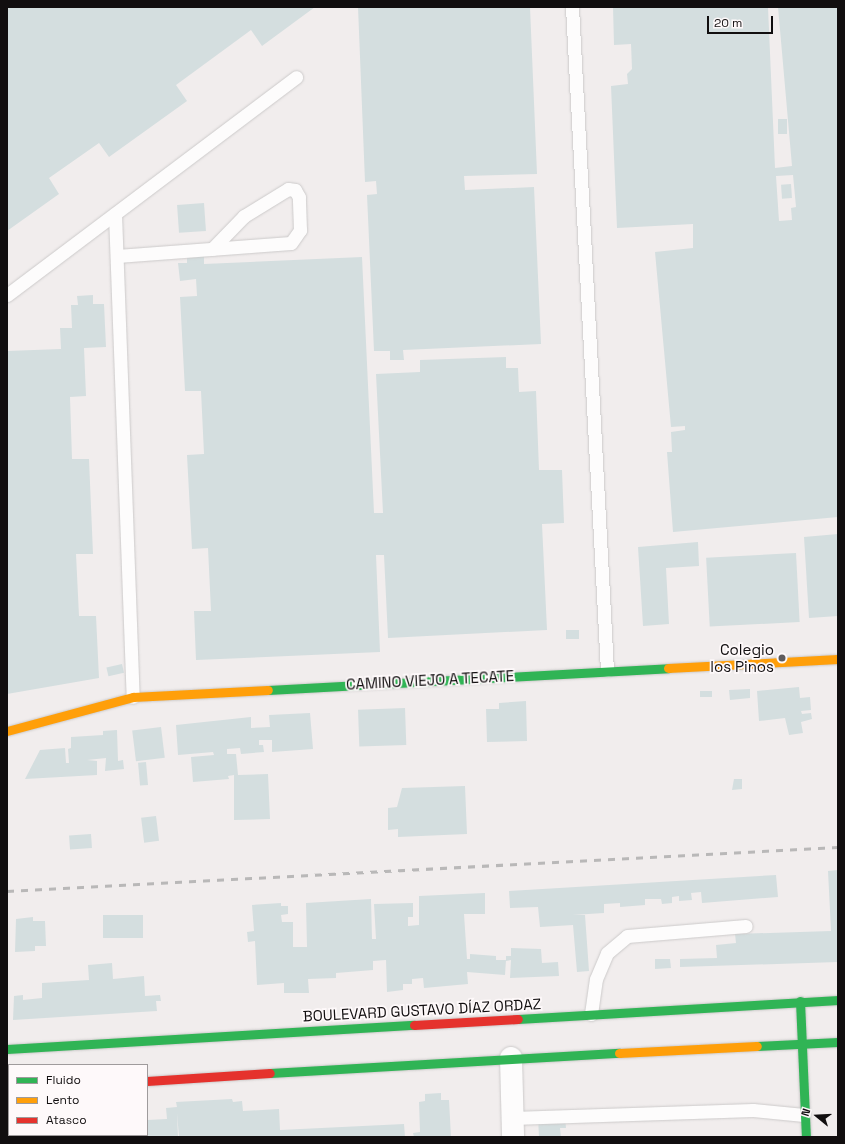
<!DOCTYPE html>
<meta charset="utf-8">
<style>
body{margin:0}
#map{position:relative;width:845px;height:1144px;overflow:hidden;background:#f1eded;font-family:"Space Grotesk",sans-serif}
div>[style]{position:absolute}
.building>*{inset:0;background:#d4dedf;transform-origin:0 0}
.roads{filter:drop-shadow(0 0 1px #cccaca) drop-shadow(0 0 1px #cccaca)}
.lane>*{height:13px;margin:-6.5px;padding:0 6.5px;transform-origin:6.5px;border-radius:6.5px;background:#fdfcfc}
.street>*{height:22px;margin:-11px;padding:0 11px;transform-origin:11px;border-radius:11px;background:#fdfcfc}
.fast>*{height:9px;margin:-4.5px;padding:0 4.5px;transform-origin:4.5px;border-radius:4.5px;background:#30b455}
.slow>*{height:9px;margin:-4.5px;padding:0 4.5px;transform-origin:4.5px;border-radius:4.5px;background:#ff9f0a}
.jam>*{height:9px;margin:-4.5px;padding:0 4.5px;transform-origin:4.5px;border-radius:4.5px;background:#e5322d}
.rail>*{height:3px;margin-top:-1.5px;transform-origin:0;background:repeating-linear-gradient(90deg,#b9b8b8 0 7px,transparent 0 14px)}
.dots>*{width:11px;height:11px;translate:-50% -50%;box-sizing:border-box;border:2px solid #fef9fa;border-radius:50%}
span{translate:-50% -50%;white-space:nowrap;text-align:center;line-height:1.15;-webkit-text-stroke:3.5px #fef9fa;paint-order:stroke}
.poi-label{font-size:15px;color:#110e0f}
.right{translate:-100% -50%;text-align:right}
.street-label{font-size:15px;color:#110e0f}
.frame{position:absolute;inset:0;border:8px solid #110e0f;pointer-events:none}
.legend{position:absolute;left:8px;top:1064px;width:140px;height:72px;box-sizing:border-box;background:#fef9fa;border:1px solid #9f9b9c;margin:0;padding:5px 7px;list-style:none;font-size:12px;color:#110e0f}
.legend li{display:flex;align-items:center;gap:8px;height:20px}
.legend b{width:20px;border:1px solid #9f9b9c}
.north{position:absolute;left:797px;top:1096px;width:40px;height:40px;-webkit-text-stroke:3px #fef9fa;paint-order:stroke;rotate:288deg;font-size:11px;font-weight:700;line-height:16px;text-align:center;color:#110e0f}
.north::after{content:'';display:block;margin:auto;width:14px;height:18px;background:#110e0f;clip-path:polygon(50% 0,100% 100%,50% 72%,0 100%)}
.scale{position:absolute;left:707px;top:16px;width:66px;height:18px;box-sizing:border-box;border:2px solid #110e0f;border-top:0;padding-left:5px;font-size:12px;line-height:14px;white-space:nowrap;color:#110e0f;-webkit-text-stroke:3px #fef9fa;paint-order:stroke}
</style>
<div id="map">
<div class="building">
<div style="clip-path:polygon(7px 7px,315px 7px,262px 46px,251px 30px,176px 85px,187px 101px,109px 157px,99px 143px,49px 178px,59px 194px,7px 231px)"></div>
<div style="clip-path:polygon(358px 7px,530px 7px,537px 174px,464px 176px,465px 190px,534px 187px,541px 344px,403px 350px,404px 360px,390px 360px,390px 351px,374px 351px,367px 195px,377px 194px,376px 181px,365px 182px)"></div>
<div style="clip-path:polygon(evenodd,613px 7px,768px 7px,775px 168px,792px 166px,778px 7px,838px 7px,838px 517px,673px 532px,667px 452px,672px 452px,671px 432px,685px 430px,685px 426px,671px 427px,655px 252px,693px 248px,693px 224px,617px 228px,611px 86px,628px 84px,627px 74px,632px 69px,631px 44px,614px 45px,613px 7px,793px 175px,796px 207px,791px 208px,792px 220px,779px 221px,776px 176px,793px 175px)"></div>
<div style="left:778px;top:119px;width:9px;height:15px"></div>
<div style="left:791px;top:184px;width:14px;height:10px;rotate:86deg"></div>
<div style="left:204px;top:203px;width:28px;height:27px;rotate:86deg"></div>
<div style="clip-path:polygon(204px 252px,204px 264px,362px 257px,374px 513px,383px 513px,376px 374px,420px 372px,420px 360px,506px 357px,506px 368px,518px 368px,519px 392px,536px 391px,539px 470px,562px 470px,564px 523px,542px 524px,547px 630px,388px 638px,384px 555px,376px 555px,380px 652px,196px 660px,194px 611px,211px 611px,208px 548px,192px 549px,187px 455px,204px 454px,201px 391px,185px 391px,180px 297px,197px 296px,196px 279px,180px 281px,178px 263px,187px 263px,187px 253px)"></div>
<div style="clip-path:polygon(93px 295px,93px 304px,104px 304px,106px 347px,84px 348px,86px 396px,70px 397px,72px 459px,89px 459px,93px 554px,76px 554px,79px 616px,96px 616px,99px 678px,7px 694px,7px 351px,61px 349px,60px 328px,72px 328px,71px 305px,78px 305px,77px 296px)"></div>
<div style="clip-path:polygon(838px 534px,838px 616px,809px 618px,804px 537px)"></div>
<div style="clip-path:polygon(698px 542px,699px 566px,666px 568px,669px 624px,643px 626px,638px 547px)"></div>
<div style="left:796px;top:553px;width:69px;height:90px;rotate:87deg"></div>
<div style="left:579px;top:630px;width:9px;height:13px;rotate:90deg"></div>
<div style="left:122px;top:664px;width:9px;height:16px;rotate:77deg"></div>
<div style="clip-path:polygon(799px 687px,800px 698px,810px 697px,811px 710px,801px 711px,802px 714px,811px 713px,812px 719px,801px 722px,803px 733px,789px 735px,785px 718px,759px 721px,757px 691px)"></div>
<div style="clip-path:polygon(750px 689px,750px 698px,730px 700px,729px 690px)"></div>
<div style="left:700px;top:691px;width:12px;height:6px"></div>
<div style="clip-path:polygon(526px 701px,527px 741px,487px 742px,486px 709px,499px 709px,499px 703px)"></div>
<div style="left:405px;top:708px;width:37px;height:47px;rotate:88deg"></div>
<div style="clip-path:polygon(310px 713px,313px 749px,272px 752px,272px 740px,259px 740px,259px 745px,263px 745px,264px 752px,241px 754px,240px 748px,227px 749px,227px 754px,236px 754px,238px 775px,268px 774px,270px 819px,234px 820px,234px 775px,228px 776px,229px 779px,193px 782px,191px 757px,214px 755px,213px 752px,178px 755px,176px 725px,251px 717px,251px 728px,270px 727px,269px 715px)"></div>
<div style="left:161px;top:727px;width:31px;height:29px;rotate:83deg"></div>
<div style="clip-path:polygon(117px 730px,118px 761px,123px 760px,124px 769px,105px 771px,106px 758px,87px 760px,97px 761px,97px 775px,25px 779px,40px 750px,65px 748px,66px 763px,69px 763px,68px 749px,71px 748px,71px 737px,103px 735px,103px 731px)"></div>
<div style="left:146px;top:762px;width:23px;height:8px;rotate:85deg"></div>
<div style="clip-path:polygon(734px 779px,742px 779px,742px 789px,732px 790px)"></div>
<div style="clip-path:polygon(465px 786px,467px 834px,398px 837px,398px 829px,388px 830px,388px 808px,397px 807px,402px 788px)"></div>
<div style="left:156px;top:816px;width:25px;height:15px;rotate:83deg"></div>
<div style="left:91px;top:834px;width:14px;height:22px;rotate:86deg"></div>
<div style="clip-path:polygon(838px 870px,838px 962px,680px 967px,680px 959px,717px 958px,716px 945px,736px 943px,735px 934px,831px 931px,828px 871px)"></div>
<div style="clip-path:polygon(776px 875px,778px 897px,702px 903px,701px 892px,691px 893px,692px 900px,679px 901px,679px 896px,672px 897px,672px 903px,662px 904px,661px 899px,645px 899px,645px 905px,620px 907px,620px 903px,604px 904px,604px 913px,573px 915px,585px 915px,589px 971px,577px 972px,573px 925px,540px 927px,538px 907px,510px 908px,509px 891px)"></div>
<div style="clip-path:polygon(485px 893px,485px 914px,464px 914px,467px 959px,470px 959px,470px 954px,496px 956px,496px 960px,506px 960px,505px 975px,467px 972px,468px 984px,424px 988px,423px 978px,412px 979px,412px 984px,403px 984px,403px 990px,387px 992px,386px 960px,373px 961px,373px 970px,336px 973px,336px 978px,308px 979px,309px 993px,284px 993px,284px 983px,257px 985px,255px 941px,248px 942px,247px 932px,254px 931px,252px 905px,281px 903px,281px 906px,288px 906px,288px 914px,281px 915px,282px 922px,293px 922px,293px 947px,307px 947px,306px 903px,371px 899px,372px 939px,376px 939px,374px 904px,413px 903px,413px 917px,408px 917px,408px 926px,419px 925px,419px 896px)"></div>
<div style="left:143px;top:915px;width:23px;height:40px;rotate:90deg"></div>
<div style="clip-path:polygon(33px 917px,33px 921px,45px 921px,46px 946px,35px 946px,35px 951px,15px 952px,16px 919px)"></div>
<div style="clip-path:polygon(511px 948px,541px 949px,542px 963px,558px 962px,559px 976px,510px 978px,511px 960px,506px 961px,506px 956px,511px 956px)"></div>
<div style="clip-path:polygon(655px 959px,670px 959px,671px 968px,655px 969px)"></div>
<div style="clip-path:polygon(112px 963px,113px 979px,144px 976px,145px 996px,160px 995px,161px 1001px,156px 1001px,157px 1011px,13px 1020px,14px 996px,23px 995px,23px 1000px,42px 998px,42px 983px,89px 980px,88px 965px)"></div>
<div style="clip-path:polygon(441px 1093px,441px 1100px,449px 1100px,451px 1137px,414px 1137px,413px 1133px,420px 1132px,419px 1102px,425px 1101px,425px 1094px)"></div>
<div style="clip-path:polygon(232px 1099px,233px 1102px,242px 1101px,243px 1111px,279px 1109px,280px 1130px,404px 1124px,405px 1137px,179px 1137px,177px 1113px,178px 1137px,137px 1137px,147px 1135px,147px 1120px,167px 1119px,166px 1108px,177px 1107px,176px 1102px)"></div>
<div style="clip-path:polygon(565px 1117px,566px 1128px,560px 1128px,561px 1137px,539px 1137px,538px 1118px)"></div>
<div style="left:75px;top:1135px;width:34px;height:2px"></div>
</div>
<div class="roads">
<div class="lane">
<div style="left:572px;top:7px;width:664px;rotate:86.98deg"></div>
<div style="left:115px;top:214px;width:483px;rotate:87.9deg"></div>
<div style="left:117px;top:256px;width:174px;rotate:-4.3deg"></div>
<div style="left:291px;top:243px;width:16px;rotate:-55deg"></div>
<div style="left:300px;top:230px;width:33px;rotate:-92deg"></div>
<div style="left:299px;top:197px;width:8px;rotate:-120deg"></div>
<div style="left:295px;top:190px;width:7px;rotate:-172deg"></div>
<div style="left:288px;top:189px;width:52px;rotate:148.5deg"></div>
<div style="left:244px;top:216px;width:46px;rotate:134.1deg"></div>
<div style="left:7px;top:295px;width:362px;rotate:-37deg"></div>
<div style="left:591px;top:1014px;width:35px;rotate:-82deg"></div>
<div style="left:596px;top:979px;width:28px;rotate:-67deg"></div>
<div style="left:607px;top:953px;width:26px;rotate:-40deg"></div>
<div style="left:627px;top:936px;width:119px;rotate:-4.8deg"></div>
<div style="left:512px;top:1118px;width:241px;rotate:-1.9deg"></div>
<div style="left:753px;top:1110px;width:51px;rotate:5.6deg"></div>
</div>
<div class="street">
<div style="left:511px;top:1058px;width:79px;rotate:88.5deg"></div>
</div>
<div class="fast">
<div style="left:268px;top:690px;width:401px;rotate:-3.1deg"></div>
<div style="left:800px;top:1001px;width:136px;rotate:87.5deg"></div>
<div style="left:518px;top:1019px;width:321px;rotate:-3.4deg"></div>
<div style="left:757px;top:1046px;width:81px;rotate:-2.8deg"></div>
<div style="left:7px;top:1049px;width:408px;rotate:-3.4deg"></div>
<div style="left:270px;top:1073px;width:350px;rotate:-3.3deg"></div>
</div>
<div class="slow">
<div style="left:668px;top:668px;width:170px;rotate:-3deg"></div>
<div style="left:7px;top:731px;width:131px;rotate:-15.1deg"></div>
<div style="left:133px;top:697px;width:135px;rotate:-3deg"></div>
<div style="left:619px;top:1053px;width:138px;rotate:-2.9deg"></div>
<div style="left:7px;top:1090px;width:2px"></div>
</div>
<div class="jam">
<div style="left:414px;top:1025px;width:104px;rotate:-3.3deg"></div>
<div style="left:147px;top:1081px;width:123px;rotate:-3.7deg"></div>
</div>
</div>
<div class="rail">
<div style="left:7px;top:891px;width:832px;rotate:-3.03deg"></div>
</div>
<div class="dots">
<div style="left:782px;top:658px;background:#5f5c5d"></div>
</div>
<div class="poi-label">
<span class="right" style="left:774px;top:658px">Colegio<br>los Pinos</span>
</div>
<div class="street-label">
<span style="left:430px;top:680px;rotate:-3deg">CAMINO VIEJO A TECATE</span>
<span style="left:422px;top:1010px;rotate:-3deg">BOULEVARD GUSTAVO DÍAZ ORDAZ</span>
</div>
<div class="frame"></div>
<ul class="legend">
<li><b style="height:5px;background:#30b455"></b>Fluido</li>
<li><b style="height:5px;background:#ff9f0a"></b>Lento</li>
<li><b style="height:5px;background:#e5322d"></b>Atasco</li>
</ul>
<div class="north">N</div>
<div class="scale">20 m</div>
</div>
